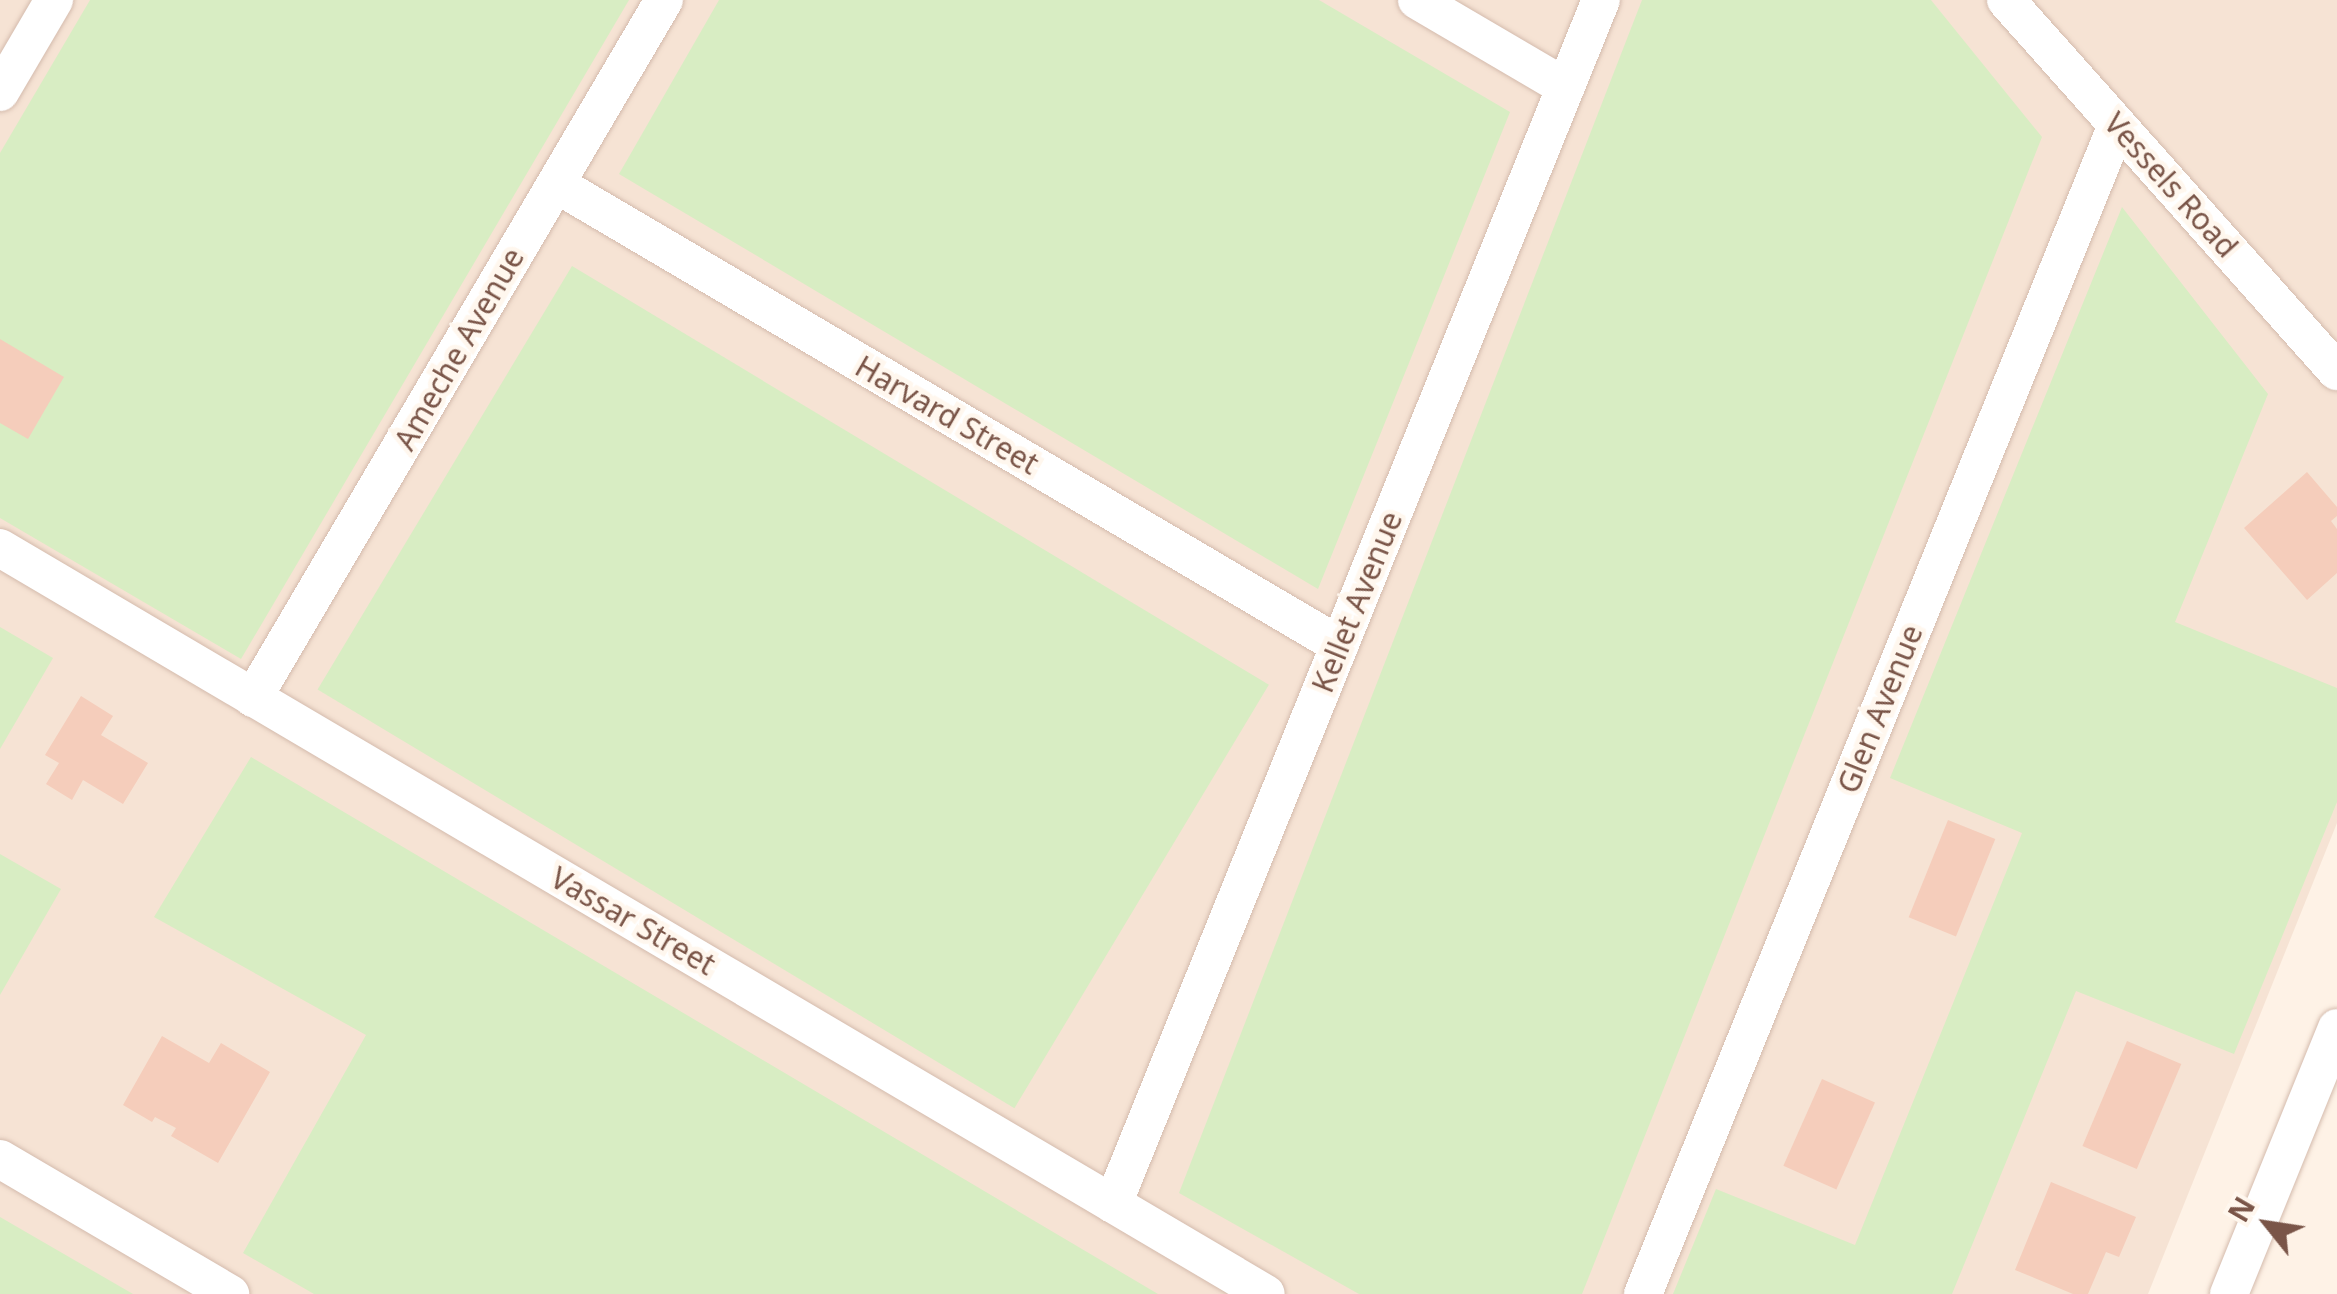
<!DOCTYPE html>
<style>
body{margin:0}
#map{position:relative;width:2337px;height:1294px;overflow:hidden;background:#fef2e6;font-family:"Noto Sans",sans-serif}
div>[style]{position:absolute}
.residential>*{inset:0;background:#f6e3d4}
.green>*{inset:0;background:#d8edc3;transform-origin:0 0}
.building>*{inset:0;background:#f5cdbb;transform-origin:0 0}
.roads{filter:drop-shadow(0 0 2px #d4bbad) drop-shadow(0 0 2px #d4bbad)}
.street>*{height:38px;margin:-19px;padding:0 19px;transform-origin:19px;border-radius:19px;background:#fff}
span{translate:-50% -50%;white-space:nowrap;text-align:center;line-height:1.15;-webkit-text-stroke:9px #fff7ee;paint-order:stroke}
.street-label{font-size:30px;color:#7a5548}
.north{position:absolute;left:2217px;top:1174px;width:100px;height:100px;-webkit-text-stroke:8px #fff7ee;paint-order:stroke;rotate:300deg;font-size:28px;font-weight:700;line-height:40px;text-align:center;color:#7a5548}
.north::after{content:'';display:block;margin:auto;width:35px;height:45px;background:#7a5548;clip-path:polygon(50% 0,100% 100%,50% 72%,0 100%)}
</style>
<div id="map">
<div class="residential">
<div style="clip-path:polygon(0 0,2337px 0,2337px 823px,2148px 1294px,0 1294px)"></div>
</div>
<div class="green">
<div style="clip-path:polygon(90px 0,629px 0,241px 659px,0 518px,0 153px)"></div>
<div style="clip-path:polygon(719px 0,1319px 0,1510px 112px,1318px 589px,619px 174px)"></div>
<div style="clip-path:polygon(1642px 0,1931px 0,2042px 137px,1582px 1294px,1359px 1294px,1179px 1193px)"></div>
<div style="clip-path:polygon(2122px 207px,2268px 394px,2175px 622px,2337px 688px,2337px 802px,2234px 1054px,2076px 991px,1952px 1294px,1673px 1294px,1716px 1189px,1855px 1245px,2022px 833px,1890px 778px)"></div>
<div style="left:572px;top:266px;width:813px;height:494px;rotate:31deg"></div>
<div style="clip-path:polygon(0 627px,53px 658px,0 749px)"></div>
<div style="clip-path:polygon(251px 757px,1158px 1294px,314px 1294px,243px 1253px,366px 1035px,154px 917px)"></div>
<div style="clip-path:polygon(0 854px,61px 889px,0 995px)"></div>
<div style="clip-path:polygon(0 1217px,133px 1294px,0 1294px)"></div>
</div>
<div class="building">
<div style="clip-path:polygon(0 339px,64px 377px,28px 439px,0 423px)"></div>
<div style="clip-path:polygon(2307px 472px,2337px 507px,2337px 516px,2331px 521px,2337px 529px,2337px 573px,2307px 600px,2244px 528px)"></div>
<div style="clip-path:polygon(81px 696px,113px 716px,101px 735px,148px 763px,123px 804px,83px 780px,72px 800px,46px 784px,59px 763px,45px 755px)"></div>
<div style="left:1948px;top:820px;width:51px;height:105px;rotate:22deg"></div>
<div style="clip-path:polygon(162px 1036px,209px 1063px,221px 1043px,270px 1072px,218px 1163px,171px 1136px,176px 1128px,155px 1117px,152px 1122px,123px 1105px)"></div>
<div style="left:2127px;top:1041px;width:59px;height:114px;rotate:23deg"></div>
<div style="left:1822px;top:1079px;width:58px;height:95px;rotate:24deg"></div>
<div style="clip-path:polygon(2051px 1182px,2136px 1217px,2119px 1257px,2106px 1252px,2088px 1294px,2073px 1294px,2015px 1270px)"></div>
</div>
<div class="roads">
<div class="street">
<div style="left:1417px;top:0;width:172px;rotate:30.4deg"></div>
<div style="left:2006px;top:0;width:497px;rotate:48.3deg"></div>
<div style="left:0;top:92px;width:107px;rotate:-59.6deg"></div>
<div style="left:556px;top:184px;width:909px;rotate:30.49deg"></div>
<div style="left:0;top:548px;width:1469px;rotate:30.51deg"></div>
<div style="left:253px;top:698px;width:810px;rotate:-59.51deg"></div>
<div style="left:0;top:1159px;width:267px;rotate:30.4deg"></div>
<div style="left:1113px;top:1204px;width:1299px;rotate:-67.94deg"></div>
<div style="left:1643px;top:1294px;width:1261px;rotate:-67.93deg"></div>
<div style="left:2229px;top:1294px;width:287px;rotate:-67.9deg"></div>
</div>
</div>
<div class="street-label">
<span style="left:2171px;top:185px;rotate:48deg">Vessels Road</span>
<span style="left:459px;top:349px;rotate:-60deg">Ameche Avenue</span>
<span style="left:947px;top:415px;rotate:30deg">Harvard Street</span>
<span style="left:1357px;top:602px;rotate:-68deg">Kellet Avenue</span>
<span style="left:1880px;top:709px;rotate:-68deg">Glen Avenue</span>
<span style="left:633px;top:921px;rotate:30deg">Vassar Street</span>
</div>
<div class="north">N</div>
</div>
